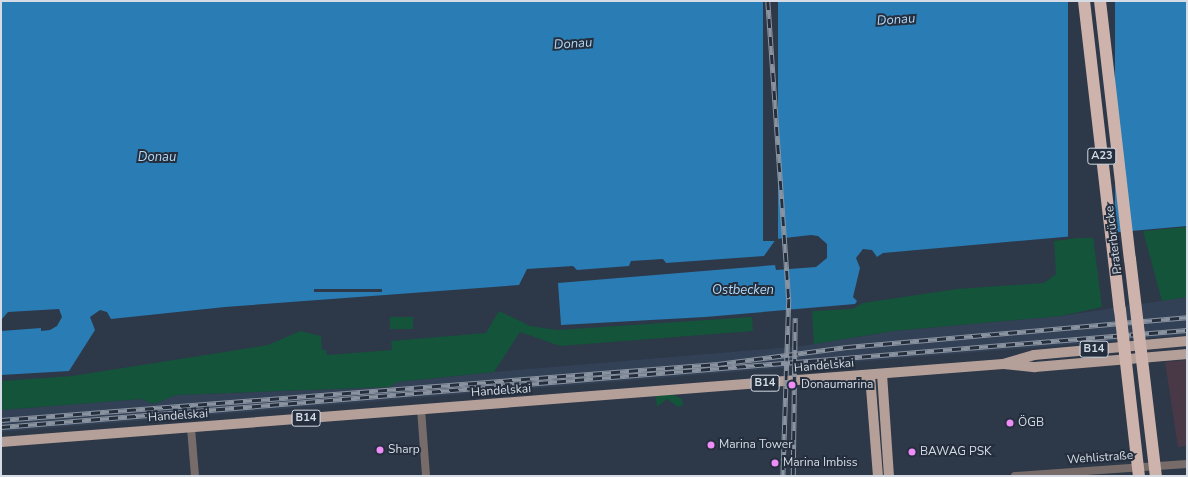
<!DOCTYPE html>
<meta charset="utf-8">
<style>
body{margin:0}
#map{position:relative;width:1188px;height:477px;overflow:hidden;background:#2d3848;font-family:"Nunito Sans",sans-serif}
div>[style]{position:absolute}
.built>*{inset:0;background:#334156}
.industrial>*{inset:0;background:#493946}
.green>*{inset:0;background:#13543a;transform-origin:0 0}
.water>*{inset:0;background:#2a7cb4}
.pier>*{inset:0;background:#2d3848;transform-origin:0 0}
.minor>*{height:8px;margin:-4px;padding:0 4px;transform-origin:4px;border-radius:4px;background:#776c69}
.tertiary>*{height:8px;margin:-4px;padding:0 4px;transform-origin:4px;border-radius:4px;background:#776c69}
.primary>*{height:10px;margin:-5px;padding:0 5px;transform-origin:5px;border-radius:5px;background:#b59f99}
.motorway>*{height:12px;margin:-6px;padding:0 6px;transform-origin:6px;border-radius:6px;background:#cdb3ac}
.rail>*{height:4.5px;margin-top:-2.25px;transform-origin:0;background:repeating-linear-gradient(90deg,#242e3d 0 9px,#8a93a0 0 18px);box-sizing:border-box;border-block:1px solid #8a93a0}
.motorway-bridge>*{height:12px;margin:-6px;padding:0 6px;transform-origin:6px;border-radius:6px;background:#cdb3ac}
.dots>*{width:11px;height:11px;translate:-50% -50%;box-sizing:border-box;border:2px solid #242e3d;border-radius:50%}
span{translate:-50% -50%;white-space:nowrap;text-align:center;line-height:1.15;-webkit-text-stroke:4px #242e3d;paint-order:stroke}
.shield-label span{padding:1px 3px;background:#242e3d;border:1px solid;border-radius:3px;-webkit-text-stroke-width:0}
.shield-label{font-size:11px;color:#d5dce6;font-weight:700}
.street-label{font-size:12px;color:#d5dce6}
.poi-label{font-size:12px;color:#d5dce6}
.left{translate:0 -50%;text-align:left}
.water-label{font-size:13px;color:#b2d8f7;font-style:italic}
.frame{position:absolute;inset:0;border:2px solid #d5dce6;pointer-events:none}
</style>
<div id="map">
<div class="built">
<div style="clip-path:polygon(1187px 297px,1187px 335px,1px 432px,1px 410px,141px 399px,154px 404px,176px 395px,390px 387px,397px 382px,494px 372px,802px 346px,893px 331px,1061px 316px)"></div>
</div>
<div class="industrial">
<div style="clip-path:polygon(1187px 360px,1187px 446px,1178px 447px,1165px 362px)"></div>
</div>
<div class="green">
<div style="clip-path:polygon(1187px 227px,1187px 297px,1162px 301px,1143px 231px)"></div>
<div style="clip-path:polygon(1093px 236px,1102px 307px,1061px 316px,893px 331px,814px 344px,812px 311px,852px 309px,863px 303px,957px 289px,1044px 283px,1056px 274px,1054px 241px)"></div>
<div style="clip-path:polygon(499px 311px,530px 326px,557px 330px,752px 317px,753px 331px,560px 346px,520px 332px,494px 372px,397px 382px,390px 387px,176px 395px,154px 404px,141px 399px,1px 410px,1px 381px,72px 376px,268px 345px,300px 331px,321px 336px,322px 350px,326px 350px,327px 355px,392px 350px,391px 341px,486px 333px)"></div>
<div style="left:413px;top:317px;width:12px;height:23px;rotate:90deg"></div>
<div style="clip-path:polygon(654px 386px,682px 399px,683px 405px,678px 407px,667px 399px,657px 407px)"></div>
</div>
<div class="water">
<div style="clip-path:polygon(1px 1px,1187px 1px,1187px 226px,883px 253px,877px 257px,872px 250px,863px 249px,856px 258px,860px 268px,853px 297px,857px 301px,855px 304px,705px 317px,561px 325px,558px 283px,775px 265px,776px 270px,816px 267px,827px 258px,827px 244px,818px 236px,811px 235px,776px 239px,764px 256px,666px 263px,663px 259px,631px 261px,629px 266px,577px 270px,573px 266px,527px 269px,519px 285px,225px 307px,111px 319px,107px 312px,100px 310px,90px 317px,95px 330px,69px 371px,1px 375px,1px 331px,41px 328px,41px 331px,50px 330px,57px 326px,62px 317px,59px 309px,8px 312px,1px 320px)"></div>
</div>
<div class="pier">
<div style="left:763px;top:1px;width:15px;height:240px"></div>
<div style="left:1068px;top:1px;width:47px;height:237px"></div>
<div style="left:382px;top:289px;width:3px;height:68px;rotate:90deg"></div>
</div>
<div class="minor">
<div style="left:421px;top:409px;width:67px;rotate:85.7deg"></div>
<div style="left:191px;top:428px;width:48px;rotate:85.2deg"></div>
</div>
<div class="tertiary">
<div style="left:1015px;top:476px;width:172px;rotate:-4deg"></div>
</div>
<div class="primary">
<div style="left:1004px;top:364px;width:31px;rotate:6deg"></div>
<div style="left:1035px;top:367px;width:153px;rotate:-4.9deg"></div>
<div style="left:882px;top:374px;width:102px;rotate:86.1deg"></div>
<div style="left:870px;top:375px;width:101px;rotate:85.5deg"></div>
<div style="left:1px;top:442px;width:1005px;rotate:-4.45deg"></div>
<div style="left:1003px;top:364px;width:32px;rotate:-16deg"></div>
<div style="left:1034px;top:355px;width:154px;rotate:-5.2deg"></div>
</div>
<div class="motorway">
<div style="left:1084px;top:1px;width:311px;rotate:83.4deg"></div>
<div style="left:1100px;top:1px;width:260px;rotate:83.4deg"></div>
</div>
<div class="rail">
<div style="left:768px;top:1px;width:299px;rotate:86deg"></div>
<div style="left:789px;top:299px;width:177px;rotate:91.9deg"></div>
<div style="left:1px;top:420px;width:719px;rotate:-4.47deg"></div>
<div style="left:718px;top:364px;width:130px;rotate:-7.5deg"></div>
<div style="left:847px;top:347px;width:341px;rotate:-5deg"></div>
<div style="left:1px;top:427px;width:1190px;rotate:-4.68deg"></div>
<div style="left:793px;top:476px;width:158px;rotate:-89.3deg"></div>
</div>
<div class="motorway-bridge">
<div style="left:1130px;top:259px;width:219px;rotate:83.2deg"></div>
<div style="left:1120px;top:310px;width:167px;rotate:83.5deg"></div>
</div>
<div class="dots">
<div style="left:792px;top:385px;background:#ee8cf8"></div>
<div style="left:1010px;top:423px;background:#ee8cf8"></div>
<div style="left:711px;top:445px;background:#ee8cf8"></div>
<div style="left:380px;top:450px;background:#ee8cf8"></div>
<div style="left:912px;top:452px;background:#ee8cf8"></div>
<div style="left:775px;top:463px;background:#ee8cf8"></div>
</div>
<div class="shield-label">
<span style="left:1102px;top:156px">A23</span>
<span style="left:1094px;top:349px">B14</span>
<span style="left:765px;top:383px">B14</span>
<span style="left:306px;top:418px">B14</span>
</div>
<div class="street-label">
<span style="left:1114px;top:240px;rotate:-97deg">Praterbrücke</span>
<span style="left:824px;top:366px;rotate:-5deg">Handelskai</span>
<span style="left:501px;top:391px;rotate:-4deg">Handelskai</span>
<span style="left:178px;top:416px;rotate:-4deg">Handelskai</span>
<span style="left:1100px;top:458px;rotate:-4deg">Wehlistraße</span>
</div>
<div class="poi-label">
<span class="left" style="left:801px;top:385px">Donaumarina</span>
<span class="left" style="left:1018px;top:423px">ÖGB</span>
<span class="left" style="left:719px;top:445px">Marina Tower</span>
<span class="left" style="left:388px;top:450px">Sharp</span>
<span class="left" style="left:920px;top:452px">BAWAG PSK</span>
<span class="left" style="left:783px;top:463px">Marina Imbiss</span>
</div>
<div class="water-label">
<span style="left:896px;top:20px;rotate:-4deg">Donau</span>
<span style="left:573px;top:44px;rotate:-4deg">Donau</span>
<span style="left:157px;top:157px">Donau</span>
<span style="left:743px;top:290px">Ostbecken</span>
</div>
<div class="frame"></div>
</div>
